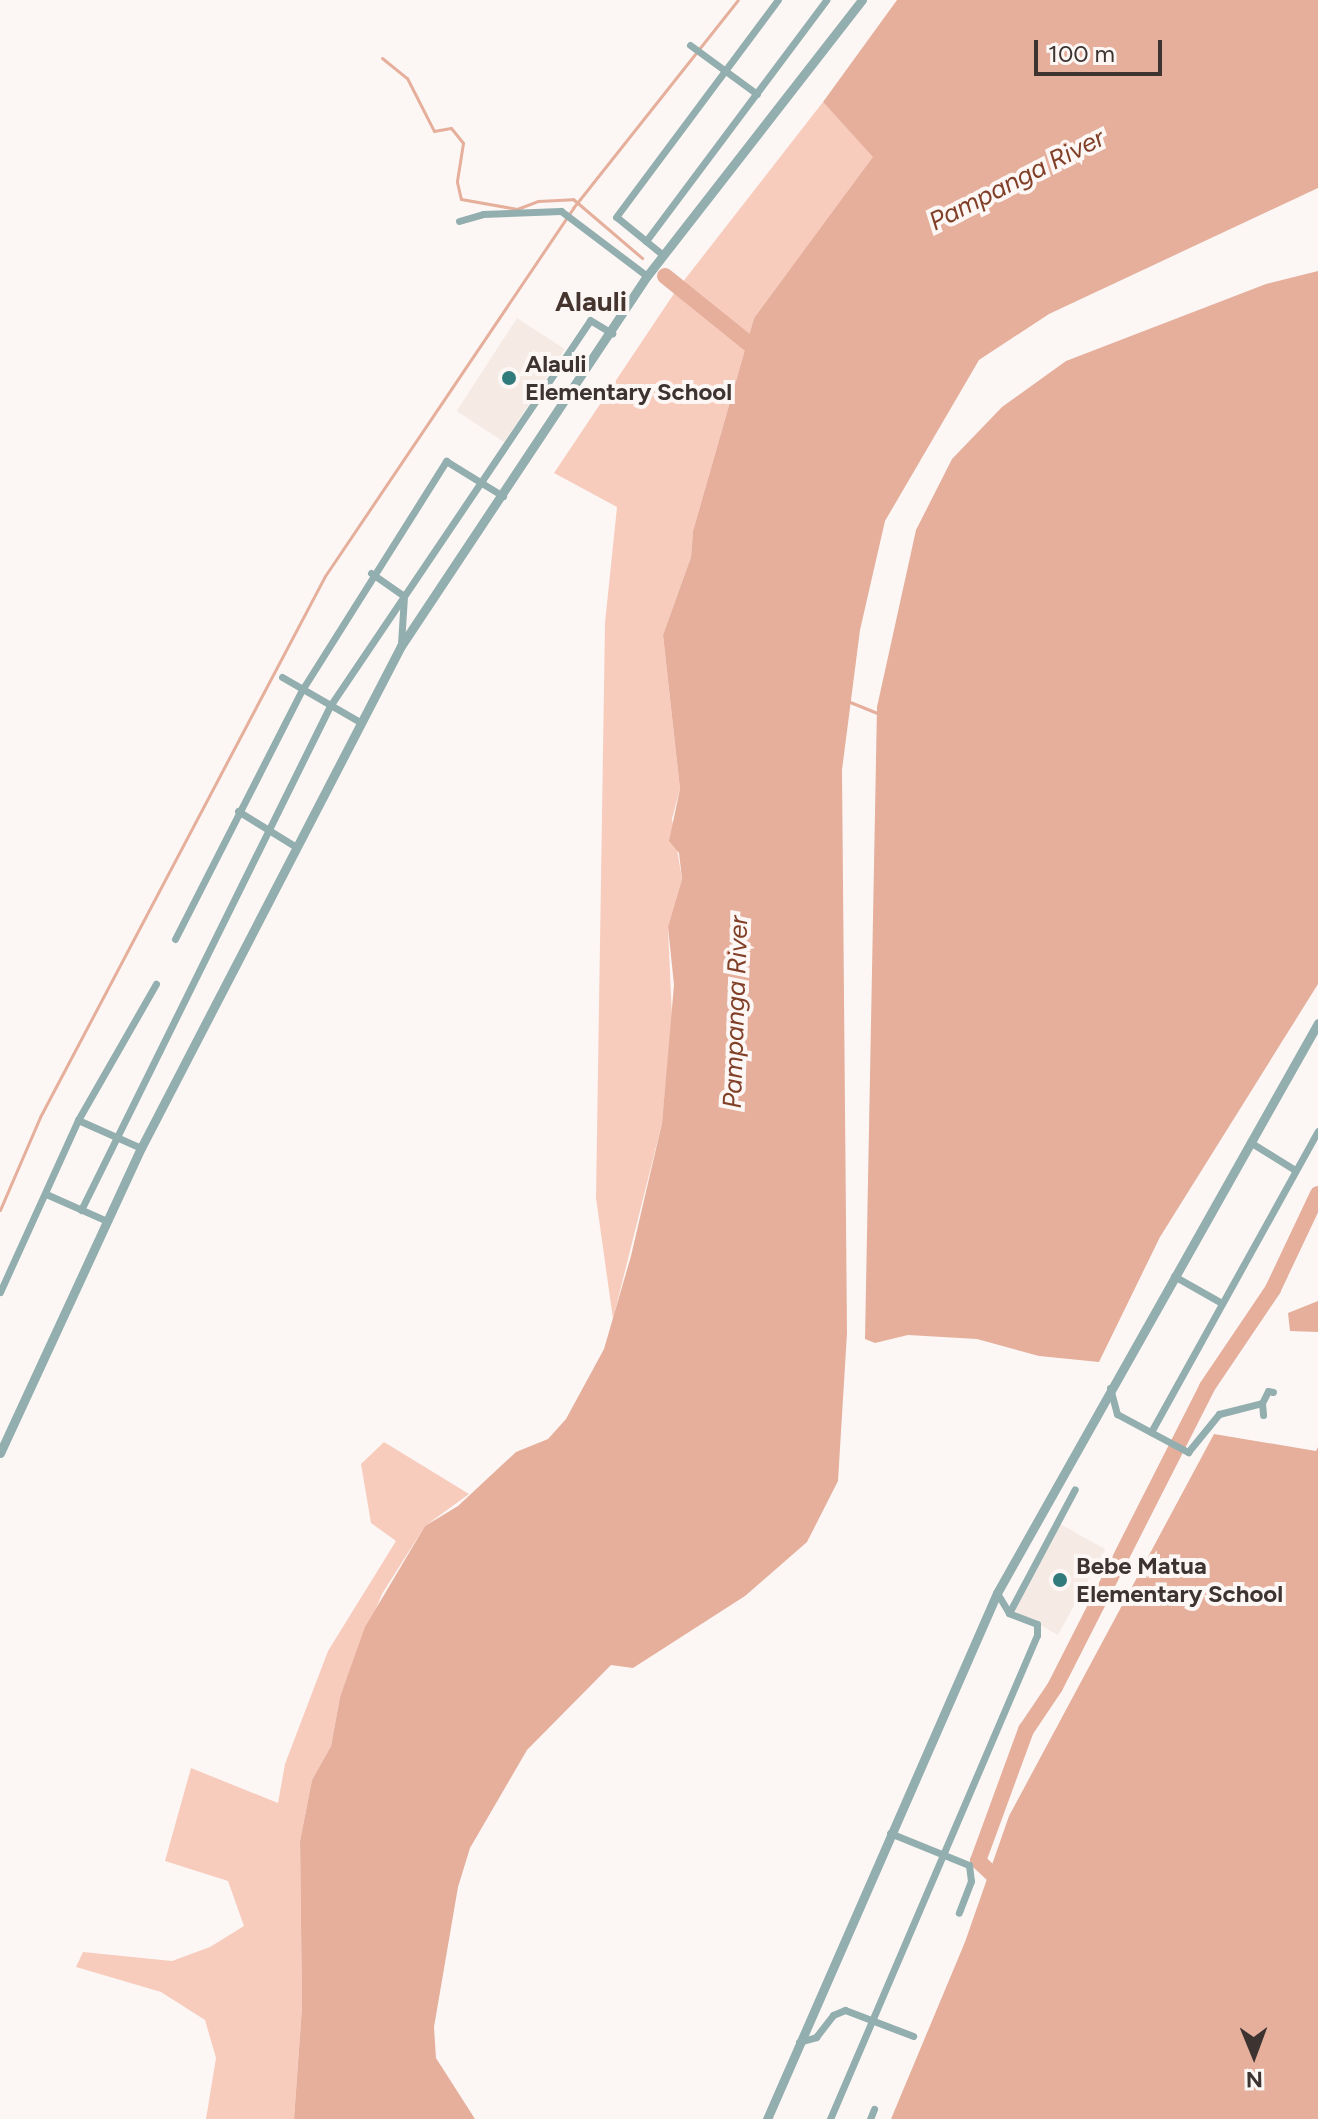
<!DOCTYPE html>
<style>
body{margin:0}
#map{position:relative;width:1318px;height:2119px;overflow:hidden;background:#fcf7f5;font-family:Figtree,sans-serif}
div>[style]{position:absolute}
.built>*{inset:0;background:#f6eae5;transform-origin:0 0}
.green>*{inset:0;background:#f8ccbd}
.water>*{inset:0;background:#e5af9c}
.stream>*{height:3px;margin:-1.5px;padding:0 1.5px;transform-origin:1.5px;border-radius:1.5px;background:#e5af9c}
.river>*{height:16px;margin:-8px;padding:0 8px;transform-origin:8px;border-radius:8px;background:#e5af9c}
.minor>*{height:7px;margin:-3.5px;padding:0 3.5px;transform-origin:3.5px;border-radius:3.5px;background:#92aeae}
.tertiary>*{height:9px;margin:-4.5px;padding:0 4.5px;transform-origin:4.5px;border-radius:4.5px;background:#92aeae}
.dots>*{width:22px;height:22px;translate:-50% -50%;box-sizing:border-box;border:4px solid #fcf7f5;border-radius:50%}
span{translate:-50% -50%;white-space:nowrap;text-align:center;line-height:1.15;-webkit-text-stroke:8px #fcf7f5;paint-order:stroke}
.poi-label{font-size:24px;color:#3d3431;font-weight:700}
.left{translate:0 -50%;text-align:left}
.water-label{font-size:26px;color:#813f27;font-style:italic}
.quarter-label{font-size:28px;color:#46352f;font-weight:700}
.north{position:absolute;left:1214px;top:2015px;width:80px;height:80px;-webkit-text-stroke:6px #fcf7f5;paint-order:stroke;rotate:179deg;font-size:22px;font-weight:700;line-height:32px;text-align:center;color:#3d3431}
.north::after{content:'';display:block;margin:auto;width:28px;height:36px;background:#3d3431;clip-path:polygon(50% 0,100% 100%,50% 72%,0 100%)}
.scale{position:absolute;left:1034px;top:40px;width:128px;height:36px;box-sizing:border-box;border:4px solid #3d3431;border-top:0;padding-left:10px;font-size:24px;line-height:28px;white-space:nowrap;color:#3d3431;-webkit-text-stroke:6px #fcf7f5;paint-order:stroke}
</style>
<div id="map">
<div class="built">
<div style="left:517px;top:318px;width:57px;height:111px;rotate:33deg"></div>
<div style="left:1060px;top:1524px;width:52px;height:98px;rotate:29deg"></div>
</div>
<div class="green">
<div style="clip-path:polygon(823px 102px,874px 157px,754px 318px,693px 531px,691px 557px,663px 635px,680px 789px,672px 819px,682px 879px,668px 928px,672px 1017px,662px 1123px,613px 1319px,596px 1198px,605px 623px,617px 507px,554px 473px,675px 292px)"></div>
<div style="clip-path:polygon(384px 1442px,469px 1494px,425px 1526px,382px 1594px,340px 1697px,331px 1746px,312px 1780px,300px 1841px,302px 2007px,294px 2119px,206px 2119px,216px 2058px,205px 2020px,161px 1992px,76px 1967px,83px 1952px,172px 1961px,210px 1947px,244px 1926px,228px 1881px,165px 1861px,191px 1768px,278px 1803px,285px 1764px,328px 1651px,396px 1541px,371px 1523px,361px 1464px)"></div>
</div>
<div class="water">
<div style="clip-path:polygon(897px 0,1318px 0,1318px 188px,1049px 314px,979px 360px,885px 521px,860px 630px,842px 770px,847px 1333px,838px 1481px,807px 1542px,745px 1596px,633px 1668px,611px 1665px,527px 1750px,470px 1848px,458px 1887px,434px 2027px,436px 2058px,475px 2119px,294px 2119px,302px 2007px,300px 1841px,312px 1780px,331px 1746px,340px 1697px,365px 1627px,425px 1526px,458px 1506px,516px 1452px,548px 1439px,566px 1419px,604px 1349px,631px 1256px,662px 1123px,674px 985px,668px 927px,682px 879px,679px 853px,669px 841px,680px 789px,663px 635px,691px 557px,693px 531px,754px 318px,873px 157px,823px 102px)"></div>
<div style="clip-path:polygon(1318px 271px,1318px 984px,1160px 1237px,1099px 1362px,1039px 1356px,977px 1339px,908px 1335px,875px 1343px,865px 1339px,877px 707px,916px 530px,952px 459px,1002px 407px,1066px 361px,1266px 284px)"></div>
<div style="clip-path:polygon(1318px 1301px,1318px 1332px,1290px 1331px,1288px 1313px)"></div>
<div style="clip-path:polygon(1214px 1434px,1316px 1451px,1318px 1447px,1318px 2119px,891px 2119px,965px 1942px,1009px 1816px)"></div>
</div>
<div class="stream">
<div style="left:382px;top:58px;width:32px;rotate:39deg"></div>
<div style="left:407px;top:78px;width:59px;rotate:63deg"></div>
<div style="left:434px;top:131px;width:17px;rotate:-10deg"></div>
<div style="left:451px;top:128px;width:19px;rotate:51deg"></div>
<div style="left:463px;top:143px;width:39px;rotate:99deg"></div>
<div style="left:457px;top:182px;width:17px;rotate:77deg"></div>
<div style="left:461px;top:199px;width:57px;rotate:10.1deg"></div>
<div style="left:517px;top:209px;width:22px;rotate:-21deg"></div>
<div style="left:538px;top:201px;width:35px;rotate:-3deg"></div>
<div style="left:573px;top:199px;width:91px;rotate:40.5deg"></div>
<div style="left:850px;top:702px;width:32px;rotate:22deg"></div>
<div style="left:0;top:1210px;width:101px;rotate:-66.7deg"></div>
<div style="left:40px;top:1117px;width:611px;rotate:-62.22deg"></div>
<div style="left:325px;top:576px;width:444px;rotate:-56deg"></div>
<div style="left:573px;top:208px;width:265px;rotate:-51.6deg"></div>
</div>
<div class="river">
<div style="left:665px;top:276px;width:127px;rotate:38.9deg"></div>
<div style="left:1005px;top:1886px;width:37px;rotate:-137deg"></div>
<div style="left:978px;top:1861px;width:140px;rotate:-69.9deg"></div>
<div style="left:1026px;top:1730px;width:52px;rotate:-56deg"></div>
<div style="left:1055px;top:1687px;width:336px;rotate:-63.1deg"></div>
<div style="left:1207px;top:1387px;width:118px;rotate:-56deg"></div>
<div style="left:1273px;top:1289px;width:105px;rotate:-64.7deg"></div>
</div>
<div class="minor">
<div style="left:690px;top:45px;width:83px;rotate:36.2deg"></div>
<div style="left:459px;top:221px;width:25px;rotate:-16deg"></div>
<div style="left:483px;top:214px;width:78px;rotate:-2.2deg"></div>
<div style="left:561px;top:211px;width:108px;rotate:37.1deg"></div>
<div style="left:646px;top:241px;width:38px;rotate:-141deg"></div>
<div style="left:616px;top:217px;width:271px;rotate:-53.3deg"></div>
<div style="left:663px;top:255px;width:22px;rotate:-141deg"></div>
<div style="left:646px;top:241px;width:301px;rotate:-53.2deg"></div>
<div style="left:371px;top:573px;width:40px;rotate:34.9deg"></div>
<div style="left:404px;top:596px;width:48px;rotate:93.6deg"></div>
<div style="left:282px;top:677px;width:90px;rotate:30deg"></div>
<div style="left:238px;top:811px;width:68px;rotate:31.8deg"></div>
<div style="left:175px;top:939px;width:280px;rotate:-63deg"></div>
<div style="left:302px;top:690px;width:271px;rotate:-57.8deg"></div>
<div style="left:446px;top:461px;width:67px;rotate:31.6deg"></div>
<div style="left:78px;top:1120px;width:69px;rotate:24deg"></div>
<div style="left:1250px;top:1142px;width:53px;rotate:31.9deg"></div>
<div style="left:46px;top:1194px;width:67px;rotate:23.9deg"></div>
<div style="left:81px;top:1210px;width:562px;rotate:-63.71deg"></div>
<div style="left:330px;top:706px;width:465px;rotate:-56deg"></div>
<div style="left:590px;top:320px;width:26px;rotate:31deg"></div>
<div style="left:1174px;top:1276px;width:53px;rotate:29.5deg"></div>
<div style="left:0;top:1292px;width:189px;rotate:-65.6deg"></div>
<div style="left:78px;top:1120px;width:157px;rotate:-60.2deg"></div>
<div style="left:1110px;top:1388px;width:27px;rotate:75deg"></div>
<div style="left:1117px;top:1414px;width:81px;rotate:28.2deg"></div>
<div style="left:1188px;top:1452px;width:49px;rotate:-50.8deg"></div>
<div style="left:1219px;top:1414px;width:44px;rotate:-14.3deg"></div>
<div style="left:1262px;top:1403px;width:12px;rotate:85deg"></div>
<div style="left:1262px;top:1403px;width:13px;rotate:-63deg"></div>
<div style="left:1268px;top:1391px;width:5px;rotate:11deg"></div>
<div style="left:1151px;top:1432px;width:344px;rotate:-61deg"></div>
<div style="left:1009px;top:1613px;width:140px;rotate:-62deg"></div>
<div style="left:890px;top:1833px;width:85px;rotate:22.1deg"></div>
<div style="left:969px;top:1865px;width:16px;rotate:83deg"></div>
<div style="left:971px;top:1881px;width:34px;rotate:111deg"></div>
<div style="left:799px;top:2042px;width:18px;rotate:-16deg"></div>
<div style="left:816px;top:2037px;width:28px;rotate:-52deg"></div>
<div style="left:833px;top:2015px;width:13px;rotate:-23deg"></div>
<div style="left:845px;top:2010px;width:73px;rotate:20.9deg"></div>
<div style="left:830px;top:2119px;width:526px;rotate:-66.84deg"></div>
<div style="left:1037px;top:1635px;width:11px;rotate:-90deg"></div>
<div style="left:1037px;top:1624px;width:30px;rotate:-159deg"></div>
<div style="left:1009px;top:1613px;width:23px;rotate:-121deg"></div>
<div style="left:870px;top:2119px;width:11px;rotate:-68deg"></div>
</div>
<div class="tertiary">
<div style="left:0;top:1453px;width:336px;rotate:-65.2deg"></div>
<div style="left:141px;top:1148px;width:565px;rotate:-62.62deg"></div>
<div style="left:401px;top:646px;width:444px;rotate:-56.4deg"></div>
<div style="left:647px;top:276px;width:350px;rotate:-52.1deg"></div>
<div style="left:767px;top:2119px;width:574px;rotate:-66.38deg"></div>
<div style="left:997px;top:1593px;width:654px;rotate:-60.61deg"></div>
</div>
<div class="dots">
<div style="left:509px;top:378px;background:#327b7c"></div>
<div style="left:1060px;top:1580px;background:#327b7c"></div>
</div>
<div class="poi-label">
<span class="left" style="left:525px;top:378px">Alauli<br>Elementary School</span>
<span class="left" style="left:1076px;top:1580px">Bebe Matua<br>Elementary School</span>
</div>
<div class="water-label">
<span style="left:1017px;top:180px;rotate:-27deg">Pampanga River</span>
<span style="left:736px;top:1012px;rotate:-88deg">Pampanga River</span>
</div>
<div class="quarter-label">
<span style="left:591px;top:301px">Alauli</span>
</div>
<div class="north">N</div>
<div class="scale">100 m</div>
</div>
